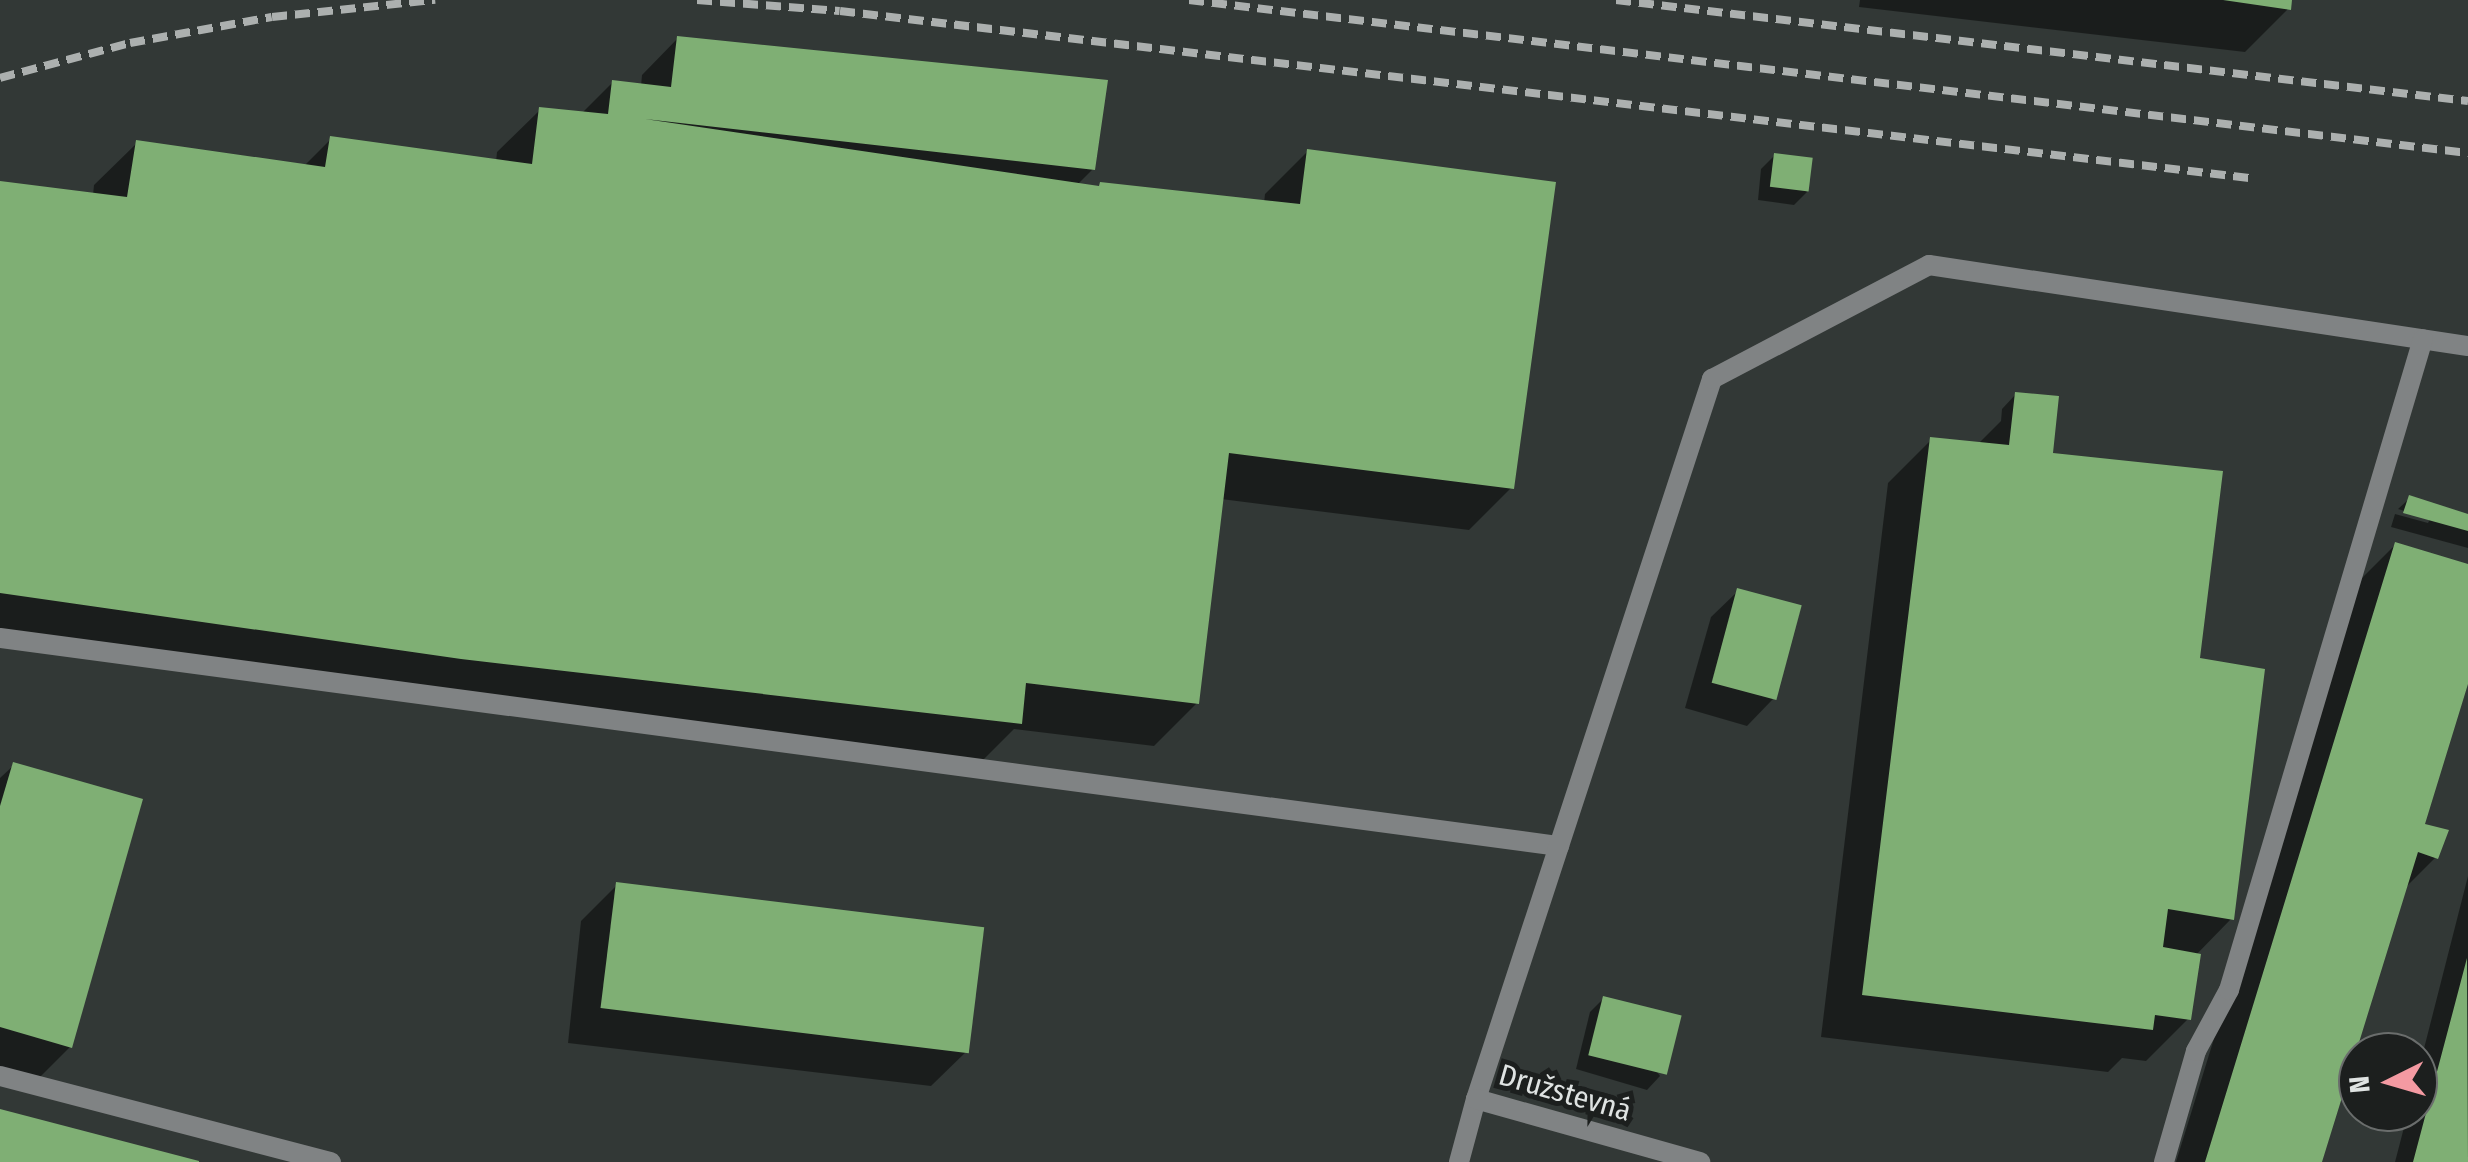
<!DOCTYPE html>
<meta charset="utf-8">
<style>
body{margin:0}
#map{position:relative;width:2468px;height:1162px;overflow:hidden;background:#323836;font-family:"Fira Sans Condensed",sans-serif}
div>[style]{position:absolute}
.shadow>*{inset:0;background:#0007}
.building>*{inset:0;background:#7faf74;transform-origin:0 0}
.lane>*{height:20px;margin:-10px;padding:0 10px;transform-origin:10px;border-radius:10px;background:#808384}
.street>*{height:20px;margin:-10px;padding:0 10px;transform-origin:10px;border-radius:10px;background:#808384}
.rail>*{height:8px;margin-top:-4px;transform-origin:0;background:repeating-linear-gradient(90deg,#acb0af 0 15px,transparent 0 23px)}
span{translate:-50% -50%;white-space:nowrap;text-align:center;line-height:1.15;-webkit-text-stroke:10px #1c1f1e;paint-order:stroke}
.street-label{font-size:30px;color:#dfe3e2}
.north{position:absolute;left:2338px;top:1032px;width:100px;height:100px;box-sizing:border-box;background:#1c1f1e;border:2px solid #6a6d6c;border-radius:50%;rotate:265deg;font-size:28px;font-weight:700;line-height:40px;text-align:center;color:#dfe3e2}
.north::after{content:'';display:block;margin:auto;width:35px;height:45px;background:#f49aa2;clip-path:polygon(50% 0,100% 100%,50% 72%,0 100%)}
</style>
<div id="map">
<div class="shadow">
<div style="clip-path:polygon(1860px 0,2289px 0,2288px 9px,2245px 52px,1859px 7px)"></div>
<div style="clip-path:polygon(678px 38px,1093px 169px,1076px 186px,1264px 203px,1265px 194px,1308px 151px,1512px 487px,1469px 530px,1221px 499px,1197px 703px,1154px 746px,1014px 729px,977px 766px,0 641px,0 183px,93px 195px,94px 185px,137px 143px,304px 166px,331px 139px,496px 162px,497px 152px,540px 110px,580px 115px,613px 82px,641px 86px,642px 75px)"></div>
<div style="clip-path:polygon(1775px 155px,1807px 192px,1794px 205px,1758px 200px,1761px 169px)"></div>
<div style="clip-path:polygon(2015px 395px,2050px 455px,2198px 660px,2231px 919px,2195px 956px,2189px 1018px,2146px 1061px,2122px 1058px,2108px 1072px,1821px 1037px,1888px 483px,1931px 440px,1978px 444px,2001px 421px,2002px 409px)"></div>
<div style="clip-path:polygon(2410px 498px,2468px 516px,2468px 548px,2391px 527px,2395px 514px,2428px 523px,2430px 519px,2398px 509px)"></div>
<div style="clip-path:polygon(2396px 544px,2468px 567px,2468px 675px,2422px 825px,2435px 858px,2403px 890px,2319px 1162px,2176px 1162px,2353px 587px)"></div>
<div style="clip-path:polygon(1738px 591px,1773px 699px,1747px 726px,1685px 708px,1711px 617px)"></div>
<div style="clip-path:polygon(14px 765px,70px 1047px,34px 1083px,0 1073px,0 778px)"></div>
<div style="clip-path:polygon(2468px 876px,2468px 1162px,2395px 1162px,2408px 1112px,2418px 1112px,2418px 1072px)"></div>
<div style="clip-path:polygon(617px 885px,968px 1050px,931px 1086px,568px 1043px,581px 921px)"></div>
<div style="clip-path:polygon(1604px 998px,1660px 1076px,1647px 1090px,1576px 1069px,1590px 1012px)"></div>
</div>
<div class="building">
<div style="clip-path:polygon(2223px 0,2292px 0,2291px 10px)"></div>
<div style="clip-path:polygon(677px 36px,1108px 80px,1095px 170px,645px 119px,1099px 186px,1100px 182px,1300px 204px,1307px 149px,1556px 182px,1514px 489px,1229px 453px,1199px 704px,1026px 683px,1022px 724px,461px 659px,0 593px,0 181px,127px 197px,136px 140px,325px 167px,330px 136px,532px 164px,539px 107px,608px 114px,612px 80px,671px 87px)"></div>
<div style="left:1774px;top:153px;width:39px;height:34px;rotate:7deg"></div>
<div style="clip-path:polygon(2015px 392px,2059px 396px,2053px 453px,2223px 471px,2200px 658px,2265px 669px,2234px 920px,2168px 909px,2163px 947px,2201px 954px,2191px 1020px,2155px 1015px,2153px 1030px,1862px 995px,1930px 437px,2009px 445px)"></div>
<div style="clip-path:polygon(2409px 495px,2468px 514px,2468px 531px,2403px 513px)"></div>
<div style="clip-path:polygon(2395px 542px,2468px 564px,2468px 684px,2425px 824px,2449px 830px,2438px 859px,2418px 852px,2322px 1162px,2205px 1162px)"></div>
<div style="left:1737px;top:588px;width:67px;height:98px;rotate:15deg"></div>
<div style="clip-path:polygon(13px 762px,143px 799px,72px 1048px,0 1027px,0 806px)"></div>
<div style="left:616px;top:882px;width:371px;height:127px;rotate:7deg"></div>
<div style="clip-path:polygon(2467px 958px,2468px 1162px,2413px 1162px,2452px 1015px)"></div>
<div style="left:1603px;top:996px;width:81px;height:61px;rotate:14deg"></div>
<div style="clip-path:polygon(0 1109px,199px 1161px,199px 1162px,0 1162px)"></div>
</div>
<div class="lane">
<div style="left:0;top:638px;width:1573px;rotate:7.6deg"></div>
<div style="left:0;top:1076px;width:342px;rotate:14.6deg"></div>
<div style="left:1476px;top:1099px;width:758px;rotate:-71.85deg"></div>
<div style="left:1712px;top:379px;width:245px;rotate:-27.7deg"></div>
<div style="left:1929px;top:265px;width:545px;rotate:8.55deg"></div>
<div style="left:2164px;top:1162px;width:116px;rotate:-73.9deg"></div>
<div style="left:2196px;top:1051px;width:69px;rotate:-61.6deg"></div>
<div style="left:2229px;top:990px;width:679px;rotate:-73.41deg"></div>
</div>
<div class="street">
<div style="left:1459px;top:1162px;width:65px;rotate:-74.9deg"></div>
<div style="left:1476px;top:1099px;width:233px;rotate:15.7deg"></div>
</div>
<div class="rail">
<div style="left:697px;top:0;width:143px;rotate:4.4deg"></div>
<div style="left:840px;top:11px;width:1419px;rotate:6.76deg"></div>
<div style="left:1189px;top:0;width:1288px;rotate:6.82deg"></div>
<div style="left:1616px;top:0;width:858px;rotate:6.76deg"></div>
<div style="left:0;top:78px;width:135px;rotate:-15.1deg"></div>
<div style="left:130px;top:43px;width:144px;rotate:-10.4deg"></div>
<div style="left:272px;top:17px;width:164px;rotate:-6deg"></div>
</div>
<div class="street-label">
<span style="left:1565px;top:1093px;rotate:16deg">Družstevná</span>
</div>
<div class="north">N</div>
</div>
